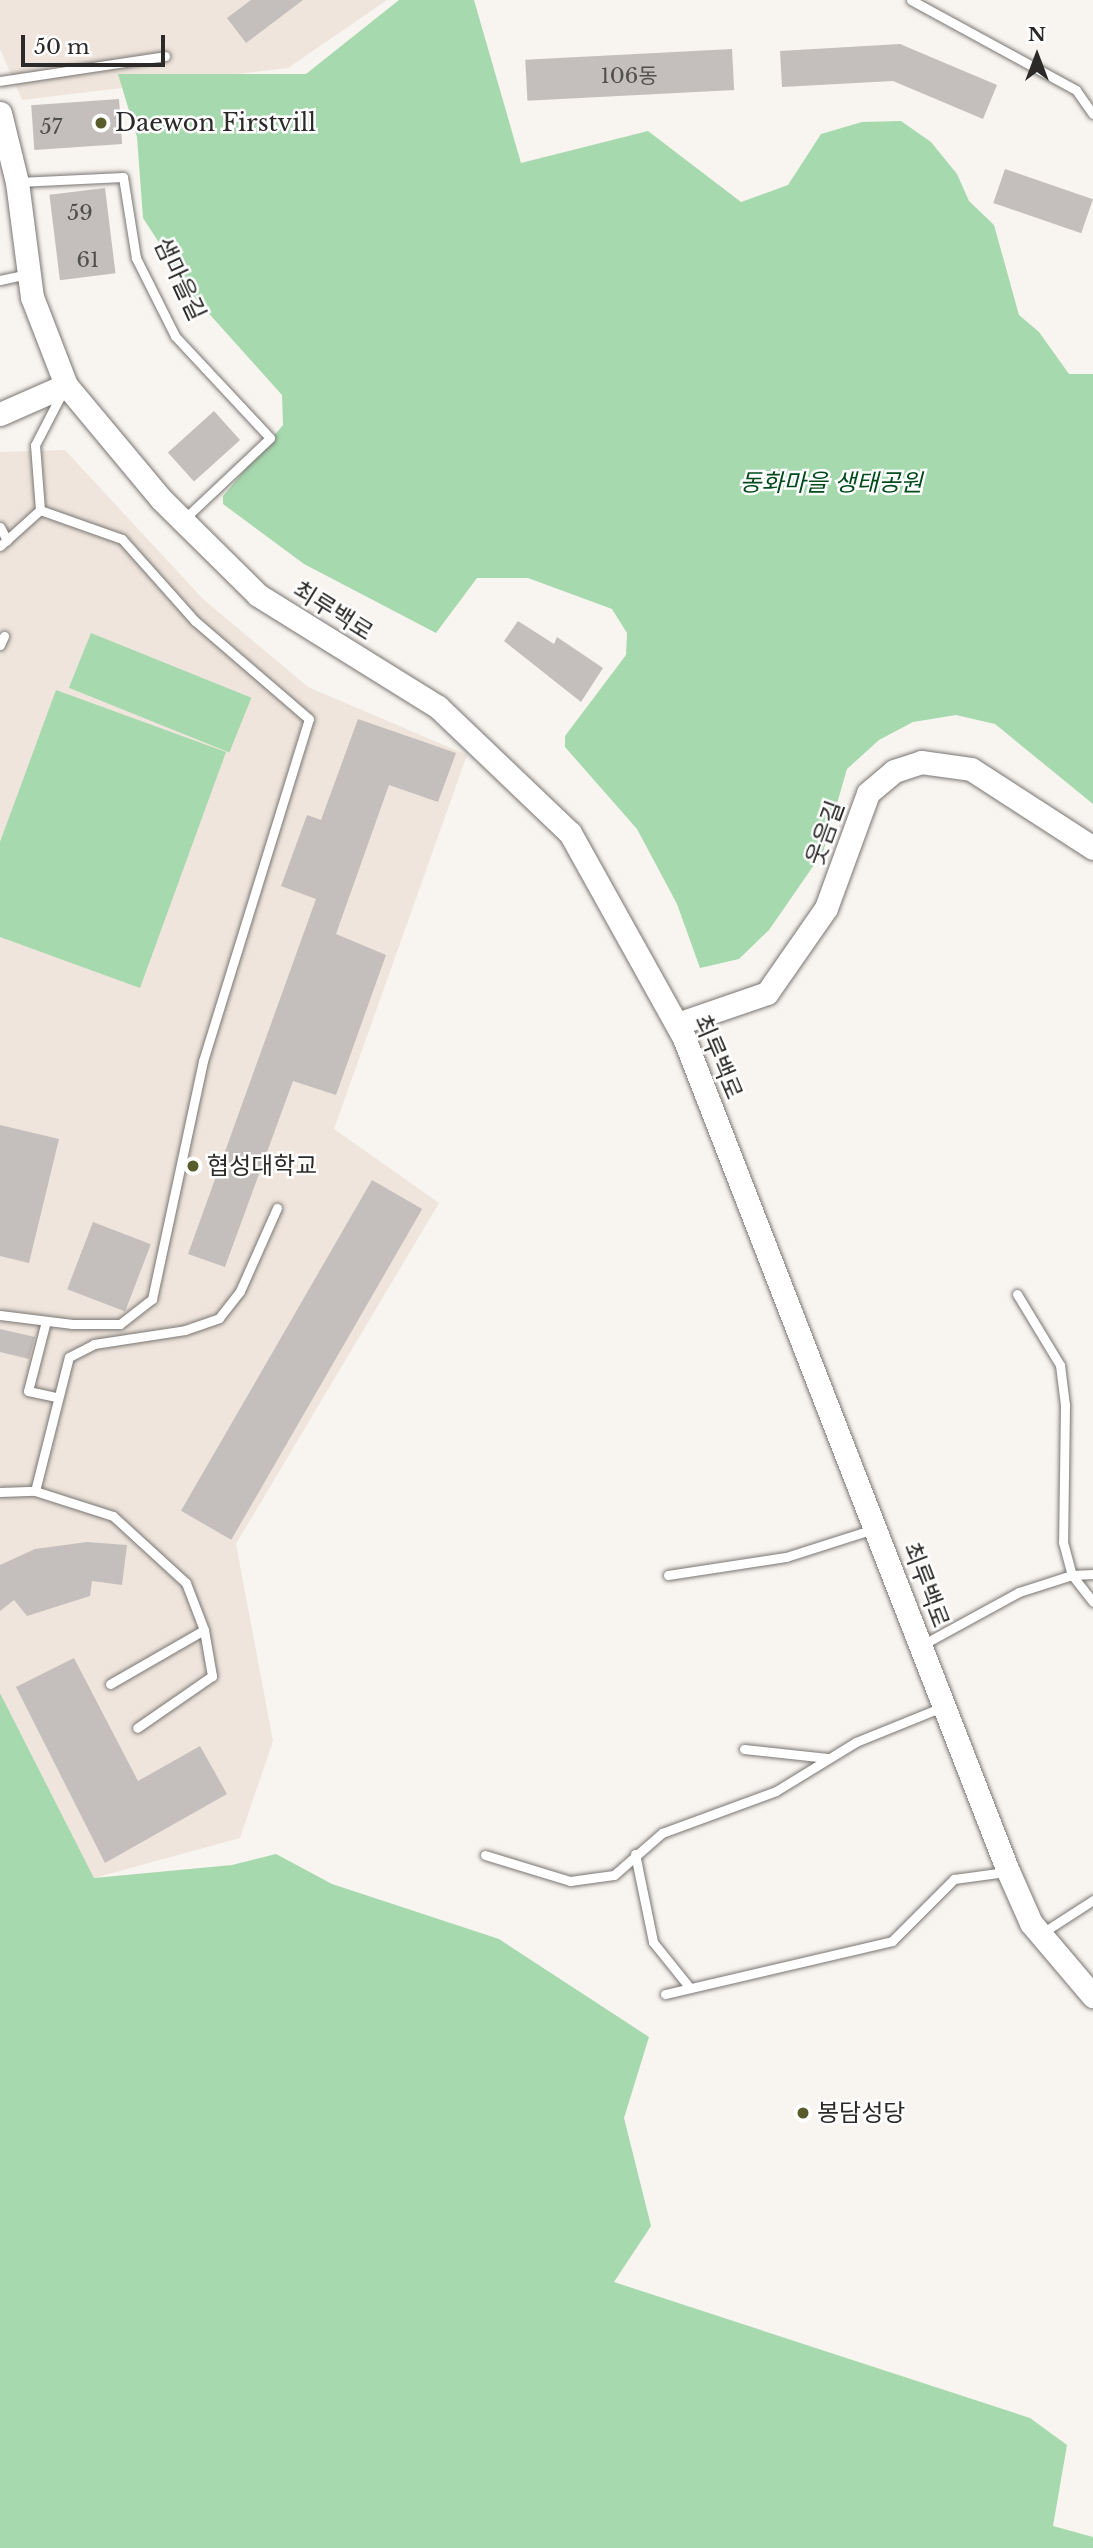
<!DOCTYPE html>
<meta charset="utf-8">
<style>
body{margin:0}
#map{position:relative;width:1093px;height:2548px;overflow:hidden;background:#f8f4f0;font-family:"Libre Baskerville","Noto Sans KR",serif}
div>[style]{position:absolute}
.built>*{inset:0;background:#efe5dc}
.green>*{inset:0;background:#a7d9ae;transform-origin:0 0}
.building>*{inset:0;background:#c4bfbc;transform-origin:0 0}
.roads{filter:drop-shadow(0 0 2px #7a7673) drop-shadow(0 0 2px #7a7673)}
.service>*{height:9px;margin:-4.5px;padding:0 4.5px;transform-origin:4.5px;border-radius:4.5px;background:#fff}
.tertiary>*{height:23px;margin:-11.5px;padding:0 11.5px;transform-origin:11.5px;border-radius:11.5px;background:#fff}
.dots>*{width:19px;height:19px;translate:-50% -50%;box-sizing:border-box;border:4px solid #fff;border-radius:50%}
span{translate:-50% -50%;white-space:nowrap;text-align:center;line-height:1.15;-webkit-text-stroke:5px #fff;paint-order:stroke}
.number-label{font-size:21px;color:#514f4d}
.number-label span{-webkit-text-stroke-width:0}
.poi-label{font-size:24px;color:#2b2a28}
.left{translate:0 -50%;text-align:left}
.street-label{font-size:24px;color:#2b2a28}
.park-label{font-size:24px;color:#004b1b;font-style:italic}
.north{position:absolute;left:1002px;top:21px;width:70px;height:70px;-webkit-text-stroke:5px #fff;paint-order:stroke;rotate:0deg;font-size:19px;font-weight:700;line-height:28px;text-align:center;color:#2b2a28}
.north::after{content:'';display:block;margin:auto;width:24px;height:32px;background:#2b2a28;clip-path:polygon(50% 0,100% 100%,50% 72%,0 100%)}
.scale{position:absolute;left:21px;top:35px;width:144px;height:32px;box-sizing:border-box;border:4px solid #2b2a28;border-top:0;padding-left:9px;font-size:21px;line-height:24px;white-space:nowrap;color:#2b2a28;-webkit-text-stroke:5px #fff;paint-order:stroke}
</style>
<div id="map">
<div class="built">
<div style="clip-path:polygon(0 0,387px 0,288px 68px,22px 100px,0 49px)"></div>
<div style="clip-path:polygon(65px 450px,203px 599px,308px 687px,467px 755px,334px 1129px,439px 1203px,236px 1544px,273px 1741px,240px 1838px,94px 1878px,0 1693px,0 452px)"></div>
</div>
<div class="green">
<div style="clip-path:polygon(399px 0,474px 0,521px 163px,648px 131px,741px 202px,788px 185px,821px 134px,862px 122px,901px 121px,931px 142px,957px 174px,969px 201px,994px 225px,1019px 315px,1039px 332px,1069px 374px,1093px 374px,1093px 804px,995px 724px,956px 715px,913px 722px,879px 740px,847px 769px,823px 852px,769px 930px,739px 959px,700px 968px,677px 904px,637px 829px,565px 747px,565px 736px,626px 655px,627px 633px,612px 609px,528px 578px,477px 578px,436px 633px,304px 564px,223px 504px,223px 496px,283px 425px,282px 395px,195px 298px,143px 218px,137px 137px,118px 74px,306px 74px)"></div>
<div style="left:91px;top:633px;width:173px;height:59px;rotate:22deg"></div>
<div style="clip-path:polygon(56px 690px,226px 752px,140px 988px,0 937px,0 842px)"></div>
<div style="clip-path:polygon(0 1693px,94px 1878px,232px 1865px,276px 1854px,332px 1884px,499px 1939px,649px 2037px,624px 2118px,651px 2226px,614px 2282px,1030px 2418px,1067px 2445px,1053px 2526px,1093px 2537px,1093px 2548px,0 2548px)"></div>
</div>
<div class="building">
<div style="clip-path:polygon(251px 0,303px 0,246px 43px,227px 18px)"></div>
<div style="clip-path:polygon(900px 44px,997px 85px,983px 119px,893px 81px,782px 87px,780px 51px)"></div>
<div style="left:732px;top:49px;width:41px;height:207px;rotate:87deg"></div>
<div style="left:119px;top:99px;width:45px;height:88px;rotate:86deg"></div>
<div style="left:1005px;top:169px;width:93px;height:36px;rotate:19deg"></div>
<div style="left:105px;top:188px;width:86px;height:56px;rotate:83deg"></div>
<div style="left:214px;top:411px;width:39px;height:62px;rotate:48deg"></div>
<div style="clip-path:polygon(518px 621px,554px 644px,557px 637px,603px 668px,581px 702px,504px 641px)"></div>
<div style="clip-path:polygon(358px 719px,456px 753px,438px 802px,389px 785px,336px 934px,386px 955px,336px 1095px,293px 1081px,225px 1267px,188px 1254px,316px 899px,281px 886px,307px 815px,321px 820px)"></div>
<div style="clip-path:polygon(0 1125px,59px 1139px,29px 1263px,0 1256px)"></div>
<div style="left:372px;top:1180px;width:58px;height:382px;rotate:30deg"></div>
<div style="left:93px;top:1222px;width:62px;height:72px;rotate:21deg"></div>
<div style="clip-path:polygon(0 1329px,35px 1337px,29px 1359px,0 1352px)"></div>
<div style="clip-path:polygon(87px 1542px,127px 1545px,122px 1585px,92px 1581px,90px 1596px,27px 1616px,14px 1600px,0 1611px,0 1565px,35px 1549px)"></div>
<div style="clip-path:polygon(74px 1658px,138px 1781px,200px 1746px,227px 1794px,105px 1863px,16px 1687px)"></div>
</div>
<div class="roads">
<div class="service">
<div style="left:911px;top:0;width:188px;rotate:28.6deg"></div>
<div style="left:1076px;top:90px;width:29px;rotate:55deg"></div>
<div style="left:0;top:81px;width:167px;rotate:-8.6deg"></div>
<div style="left:18px;top:182px;width:105px;rotate:-2.7deg"></div>
<div style="left:123px;top:177px;width:82px;rotate:80.9deg"></div>
<div style="left:136px;top:258px;width:87px;rotate:63.4deg"></div>
<div style="left:175px;top:336px;width:139px;rotate:47deg"></div>
<div style="left:270px;top:438px;width:118px;rotate:136.7deg"></div>
<div style="left:0;top:280px;width:29px;rotate:-12deg"></div>
<div style="left:0;top:527px;width:15px;rotate:62deg"></div>
<div style="left:0;top:546px;width:54px;rotate:-42deg"></div>
<div style="left:40px;top:510px;width:65px;rotate:-94.4deg"></div>
<div style="left:35px;top:445px;width:59px;rotate:-62.6deg"></div>
<div style="left:0;top:645px;width:10px;rotate:-66deg"></div>
<div style="left:1017px;top:1294px;width:83px;rotate:58.8deg"></div>
<div style="left:1060px;top:1365px;width:40px;rotate:82.9deg"></div>
<div style="left:1065px;top:1405px;width:137px;rotate:90.8deg"></div>
<div style="left:1063px;top:1542px;width:34px;rotate:75deg"></div>
<div style="left:1072px;top:1575px;width:34px;rotate:52deg"></div>
<div style="left:0;top:1315px;width:73px;rotate:7.1deg"></div>
<div style="left:72px;top:1324px;width:48px"></div>
<div style="left:120px;top:1324px;width:41px;rotate:-38deg"></div>
<div style="left:152px;top:1299px;width:243px;rotate:-77.9deg"></div>
<div style="left:203px;top:1061px;width:358px;rotate:-72.8deg"></div>
<div style="left:309px;top:719px;width:150px;rotate:-139.3deg"></div>
<div style="left:195px;top:621px;width:110px;rotate:-131.7deg"></div>
<div style="left:122px;top:539px;width:87px;rotate:-160.5deg"></div>
<div style="left:46px;top:1321px;width:72px;rotate:104.4deg"></div>
<div style="left:28px;top:1391px;width:29px;rotate:12deg"></div>
<div style="left:35px;top:1491px;width:82px;rotate:17.8deg"></div>
<div style="left:113px;top:1516px;width:99px;rotate:42.5deg"></div>
<div style="left:186px;top:1583px;width:50px;rotate:69deg"></div>
<div style="left:204px;top:1630px;width:47px;rotate:80.1deg"></div>
<div style="left:212px;top:1676px;width:91px;rotate:145.3deg"></div>
<div style="left:0;top:1492px;width:35px;rotate:-2deg"></div>
<div style="left:35px;top:1491px;width:138px;rotate:-75.8deg"></div>
<div style="left:69px;top:1357px;width:28px;rotate:-27deg"></div>
<div style="left:94px;top:1344px;width:92px;rotate:-8.7deg"></div>
<div style="left:185px;top:1330px;width:36px;rotate:-19deg"></div>
<div style="left:219px;top:1318px;width:34px;rotate:-52deg"></div>
<div style="left:240px;top:1291px;width:91px;rotate:-66deg"></div>
<div style="left:668px;top:1575px;width:119px;rotate:-8.7deg"></div>
<div style="left:786px;top:1557px;width:92px;rotate:-17.7deg"></div>
<div style="left:922px;top:1645px;width:111px;rotate:-28.7deg"></div>
<div style="left:1019px;top:1592px;width:56px;rotate:-17.8deg"></div>
<div style="left:1072px;top:1575px;width:21px;rotate:-3deg"></div>
<div style="left:110px;top:1684px;width:108px;rotate:-29.9deg"></div>
<div style="left:744px;top:1749px;width:84px;rotate:6.1deg"></div>
<div style="left:635px;top:1854px;width:90px;rotate:78.4deg"></div>
<div style="left:653px;top:1942px;width:59px;rotate:51.2deg"></div>
<div style="left:485px;top:1855px;width:89px;rotate:17deg"></div>
<div style="left:570px;top:1881px;width:44px;rotate:-7.8deg"></div>
<div style="left:614px;top:1875px;width:64px;rotate:-41.2deg"></div>
<div style="left:662px;top:1833px;width:121px;rotate:-20.2deg"></div>
<div style="left:776px;top:1791px;width:94px;rotate:-31.5deg"></div>
<div style="left:856px;top:1742px;width:93px;rotate:-22.1deg"></div>
<div style="left:1042px;top:1933px;width:61px;rotate:-32.9deg"></div>
<div style="left:665px;top:1994px;width:233px;rotate:-13.1deg"></div>
<div style="left:892px;top:1941px;width:88px;rotate:-45deg"></div>
<div style="left:954px;top:1879px;width:52px;rotate:-7.7deg"></div>
</div>
<div class="tertiary">
<div style="left:0;top:113px;width:71px;rotate:76.2deg"></div>
<div style="left:17px;top:182px;width:116px;rotate:82.6deg"></div>
<div style="left:32px;top:297px;width:94px;rotate:68.9deg"></div>
<div style="left:66px;top:385px;width:148px;rotate:50.2deg"></div>
<div style="left:161px;top:499px;width:136px;rotate:44.7deg"></div>
<div style="left:258px;top:595px;width:212px;rotate:31.9deg"></div>
<div style="left:438px;top:707px;width:182px;rotate:43.7deg"></div>
<div style="left:570px;top:833px;width:235px;rotate:60.9deg"></div>
<div style="left:684px;top:1038px;width:894px;rotate:68.75deg"></div>
<div style="left:1008px;top:1871px;width:57px;rotate:66.1deg"></div>
<div style="left:1031px;top:1923px;width:96px;rotate:49.7deg"></div>
<div style="left:0;top:414px;width:72px;rotate:-23.7deg"></div>
<div style="left:677px;top:1024px;width:95px;rotate:-19deg"></div>
<div style="left:767px;top:993px;width:103px;rotate:-55.2deg"></div>
<div style="left:826px;top:908px;width:122px;rotate:-69.9deg"></div>
<div style="left:868px;top:793px;width:34px;rotate:-40deg"></div>
<div style="left:894px;top:771px;width:28px;rotate:-18deg"></div>
<div style="left:921px;top:762px;width:50px;rotate:8deg"></div>
<div style="left:971px;top:769px;width:145px;rotate:32.9deg"></div>
</div>
</div>
<div class="dots">
<div style="left:101px;top:123px;background:#575c2a"></div>
<div style="left:193px;top:1166px;background:#575c2a"></div>
<div style="left:803px;top:2113px;background:#575c2a"></div>
</div>
<div class="number-label">
<span style="left:629px;top:76px">106동</span>
<span style="left:51px;top:127px">57</span>
<span style="left:80px;top:213px">59</span>
<span style="left:88px;top:260px">61</span>
</div>
<div class="poi-label">
<span class="left" style="left:115px;top:123px">Daewon Firstvill</span>
<span class="left" style="left:207px;top:1166px">협성대학교</span>
<span class="left" style="left:817px;top:2113px">봉담성당</span>
</div>
<div class="street-label">
<span style="left:180px;top:279px;rotate:65deg">샘마을길</span>
<span style="left:333px;top:611px;rotate:32deg">최루백로</span>
<span style="left:825px;top:833px;rotate:-70deg">웃음길</span>
<span style="left:718px;top:1057px;rotate:67deg">최루백로</span>
<span style="left:926px;top:1585px;rotate:69deg">최루백로</span>
</div>
<div class="park-label">
<span style="left:831px;top:483px">동화마을 생태공원</span>
</div>
<div class="north">N</div>
<div class="scale">50 m</div>
</div>
